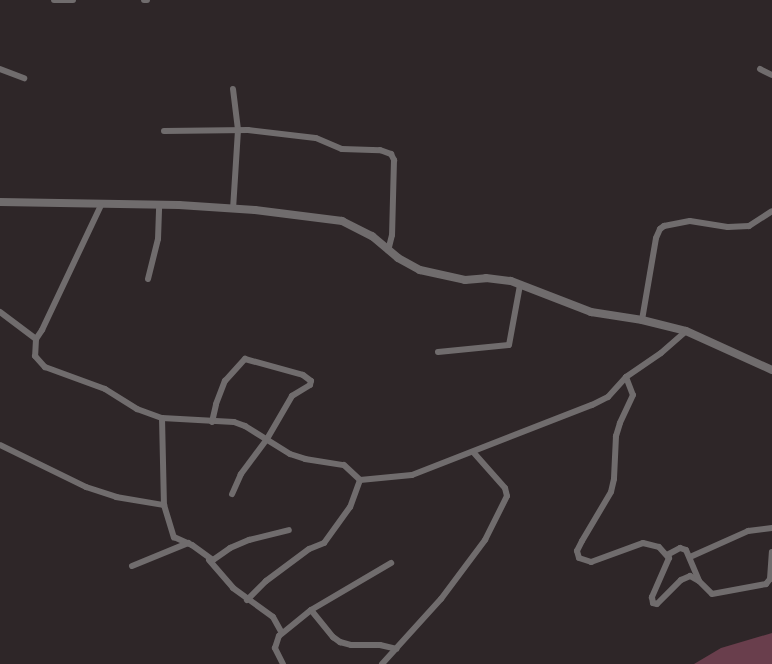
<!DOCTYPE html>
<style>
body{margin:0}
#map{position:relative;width:772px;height:664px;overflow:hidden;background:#2e2628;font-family:Mulish,sans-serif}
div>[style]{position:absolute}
.forest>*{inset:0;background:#693e4c}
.minor>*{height:6px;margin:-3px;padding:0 3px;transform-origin:3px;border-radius:3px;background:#706c6d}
.tertiary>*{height:8px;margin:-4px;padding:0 4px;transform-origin:4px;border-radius:4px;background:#706c6d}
span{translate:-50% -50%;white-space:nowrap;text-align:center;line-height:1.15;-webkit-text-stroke:4.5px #241d1f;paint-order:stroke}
</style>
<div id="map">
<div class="forest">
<div style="clip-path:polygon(772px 633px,772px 664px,694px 664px,721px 648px)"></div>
</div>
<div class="minor">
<div style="left:54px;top:0;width:19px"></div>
<div style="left:144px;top:0;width:3px"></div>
<div style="left:0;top:69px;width:26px;rotate:21deg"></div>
<div style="left:760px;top:69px;width:13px;rotate:27deg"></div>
<div style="left:233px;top:89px;width:41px;rotate:83deg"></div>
<div style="left:238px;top:130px;width:79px;rotate:93.6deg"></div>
<div style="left:164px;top:131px;width:84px;rotate:-0.7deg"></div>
<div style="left:248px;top:130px;width:68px;rotate:6.7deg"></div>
<div style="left:316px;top:138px;width:28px;rotate:23deg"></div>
<div style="left:342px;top:149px;width:38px;rotate:2deg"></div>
<div style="left:380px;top:150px;width:12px;rotate:20deg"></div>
<div style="left:391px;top:154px;width:7px;rotate:63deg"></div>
<div style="left:394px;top:160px;width:75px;rotate:91.5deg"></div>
<div style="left:392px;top:235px;width:16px;rotate:104deg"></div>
<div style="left:148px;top:279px;width:41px;rotate:-76deg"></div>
<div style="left:158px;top:239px;width:34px;rotate:-88deg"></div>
<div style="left:0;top:312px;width:45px;rotate:36.9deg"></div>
<div style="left:36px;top:339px;width:11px;rotate:-56deg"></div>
<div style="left:42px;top:330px;width:140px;rotate:-64.7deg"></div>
<div style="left:642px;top:320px;width:83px;rotate:-80.3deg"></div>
<div style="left:656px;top:238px;width:10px;rotate:-66deg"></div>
<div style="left:660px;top:229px;width:5px;rotate:-37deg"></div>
<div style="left:664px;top:226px;width:26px;rotate:-11deg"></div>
<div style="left:690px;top:221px;width:38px;rotate:9deg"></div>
<div style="left:728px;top:227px;width:21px;rotate:-3deg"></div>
<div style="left:749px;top:226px;width:27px;rotate:-33deg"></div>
<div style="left:36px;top:339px;width:17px;rotate:93deg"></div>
<div style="left:35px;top:356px;width:15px;rotate:48deg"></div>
<div style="left:45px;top:367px;width:64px;rotate:20.1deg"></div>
<div style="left:105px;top:389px;width:38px;rotate:32deg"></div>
<div style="left:137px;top:409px;width:27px;rotate:20deg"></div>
<div style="left:162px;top:418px;width:72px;rotate:3.2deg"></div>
<div style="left:234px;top:422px;width:12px;rotate:20deg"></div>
<div style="left:245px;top:426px;width:53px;rotate:31.9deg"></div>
<div style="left:290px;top:454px;width:16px;rotate:18deg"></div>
<div style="left:305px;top:459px;width:39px;rotate:9deg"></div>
<div style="left:344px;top:465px;width:22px;rotate:43deg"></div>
<div style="left:360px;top:480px;width:29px;rotate:110deg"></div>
<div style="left:350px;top:507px;width:44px;rotate:125.8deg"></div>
<div style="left:324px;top:543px;width:16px;rotate:158deg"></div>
<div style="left:309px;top:549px;width:54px;rotate:143.3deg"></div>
<div style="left:266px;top:581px;width:27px;rotate:135deg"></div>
<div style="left:438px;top:352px;width:71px;rotate:-5.6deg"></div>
<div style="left:509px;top:345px;width:61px;rotate:-79.6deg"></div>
<div style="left:626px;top:377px;width:19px;rotate:69deg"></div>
<div style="left:633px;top:395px;width:31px;rotate:115deg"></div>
<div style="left:620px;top:423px;width:14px;rotate:107deg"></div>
<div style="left:616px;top:436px;width:43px;rotate:92.7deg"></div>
<div style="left:614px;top:479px;width:13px;rotate:103deg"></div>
<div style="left:611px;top:492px;width:57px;rotate:120.6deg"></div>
<div style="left:582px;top:541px;width:11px;rotate:117deg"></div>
<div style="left:577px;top:551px;width:7px;rotate:74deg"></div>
<div style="left:579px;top:558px;width:13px;rotate:18deg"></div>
<div style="left:591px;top:562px;width:55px;rotate:-20.1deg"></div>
<div style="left:643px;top:543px;width:16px;rotate:14deg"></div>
<div style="left:659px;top:547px;width:15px;rotate:48deg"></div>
<div style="left:669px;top:558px;width:43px;rotate:113.6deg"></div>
<div style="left:652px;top:597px;width:6px;rotate:81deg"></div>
<div style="left:653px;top:603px;width:4px;rotate:14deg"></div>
<div style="left:657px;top:604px;width:34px;rotate:-45deg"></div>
<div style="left:681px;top:580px;width:10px;rotate:-24deg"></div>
<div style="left:690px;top:576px;width:10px;rotate:29deg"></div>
<div style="left:699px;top:581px;width:18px;rotate:45deg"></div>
<div style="left:712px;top:594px;width:55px;rotate:-10.5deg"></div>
<div style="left:766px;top:584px;width:6px;rotate:-51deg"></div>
<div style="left:770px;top:579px;width:27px;rotate:-86deg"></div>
<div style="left:162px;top:418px;width:87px;rotate:88.7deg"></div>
<div style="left:164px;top:505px;width:34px;rotate:73deg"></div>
<div style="left:174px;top:537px;width:20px;rotate:24deg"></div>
<div style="left:192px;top:545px;width:26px;rotate:36deg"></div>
<div style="left:213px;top:560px;width:21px;rotate:-35deg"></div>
<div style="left:230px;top:548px;width:21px;rotate:-23deg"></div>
<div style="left:249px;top:540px;width:41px;rotate:-14deg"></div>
<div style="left:212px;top:422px;width:18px;rotate:-77deg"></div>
<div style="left:216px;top:404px;width:25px;rotate:-69deg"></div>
<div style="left:225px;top:381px;width:30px;rotate:-48deg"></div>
<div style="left:245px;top:359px;width:60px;rotate:15.4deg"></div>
<div style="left:303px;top:375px;width:10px;rotate:37deg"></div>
<div style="left:311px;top:381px;width:4px;rotate:104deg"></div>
<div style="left:310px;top:385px;width:21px;rotate:149deg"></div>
<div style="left:292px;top:396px;width:50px;rotate:120.2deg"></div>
<div style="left:267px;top:439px;width:44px;rotate:126.6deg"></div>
<div style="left:241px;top:474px;width:22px;rotate:114deg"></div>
<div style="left:0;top:445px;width:96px;rotate:26deg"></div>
<div style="left:86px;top:487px;width:32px;rotate:18deg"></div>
<div style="left:116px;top:497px;width:49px;rotate:9.5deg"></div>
<div style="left:360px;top:480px;width:52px;rotate:-5.5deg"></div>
<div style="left:412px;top:475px;width:193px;rotate:-21.3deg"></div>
<div style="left:592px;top:405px;width:18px;rotate:-27deg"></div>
<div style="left:608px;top:397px;width:27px;rotate:-48deg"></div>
<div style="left:626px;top:377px;width:42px;rotate:-34.4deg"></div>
<div style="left:661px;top:353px;width:33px;rotate:-41deg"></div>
<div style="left:667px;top:555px;width:15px;rotate:-28deg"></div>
<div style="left:680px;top:548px;width:6px;rotate:18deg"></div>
<div style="left:686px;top:550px;width:33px;rotate:67deg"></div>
<div style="left:690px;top:557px;width:64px;rotate:-24.1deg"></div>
<div style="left:748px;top:531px;width:24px;rotate:-7deg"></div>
<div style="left:209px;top:560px;width:37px;rotate:49deg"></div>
<div style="left:233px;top:588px;width:49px;rotate:35.9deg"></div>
<div style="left:273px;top:617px;width:18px;rotate:61deg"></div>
<div style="left:132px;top:566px;width:61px;rotate:-22.3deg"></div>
<div style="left:311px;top:610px;width:35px;rotate:51deg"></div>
<div style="left:333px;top:637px;width:9px;rotate:36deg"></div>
<div style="left:340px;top:642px;width:11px;rotate:15deg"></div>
<div style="left:351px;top:645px;width:29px"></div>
<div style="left:380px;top:645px;width:17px;rotate:13deg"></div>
<div style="left:283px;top:664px;width:18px;rotate:-117deg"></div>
<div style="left:275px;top:648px;width:13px;rotate:-72deg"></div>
<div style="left:279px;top:636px;width:41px;rotate:-39.1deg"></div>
<div style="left:311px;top:610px;width:93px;rotate:-30.4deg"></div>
<div style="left:382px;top:664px;width:88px;rotate:-47.8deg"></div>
<div style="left:441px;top:599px;width:74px;rotate:-53.3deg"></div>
<div style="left:485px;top:540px;width:49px;rotate:-63.4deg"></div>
<div style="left:507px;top:496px;width:8px;rotate:-104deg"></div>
<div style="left:505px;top:488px;width:48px;rotate:-131.6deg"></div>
</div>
<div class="tertiary">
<div style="left:0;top:202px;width:179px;rotate:1deg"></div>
<div style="left:179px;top:205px;width:76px;rotate:3.8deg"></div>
<div style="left:255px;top:210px;width:88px;rotate:7.2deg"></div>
<div style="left:342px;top:221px;width:34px;rotate:27deg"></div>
<div style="left:372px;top:236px;width:34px;rotate:40deg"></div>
<div style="left:398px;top:258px;width:25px;rotate:29deg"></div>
<div style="left:420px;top:270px;width:46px;rotate:12.5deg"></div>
<div style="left:465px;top:280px;width:21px;rotate:-5deg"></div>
<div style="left:486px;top:278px;width:25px;rotate:7deg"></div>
<div style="left:511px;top:281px;width:86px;rotate:21.2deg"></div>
<div style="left:591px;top:312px;width:52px;rotate:8.9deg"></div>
<div style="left:642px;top:320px;width:45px;rotate:14deg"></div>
<div style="left:686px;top:331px;width:94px;rotate:24.4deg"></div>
</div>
</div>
